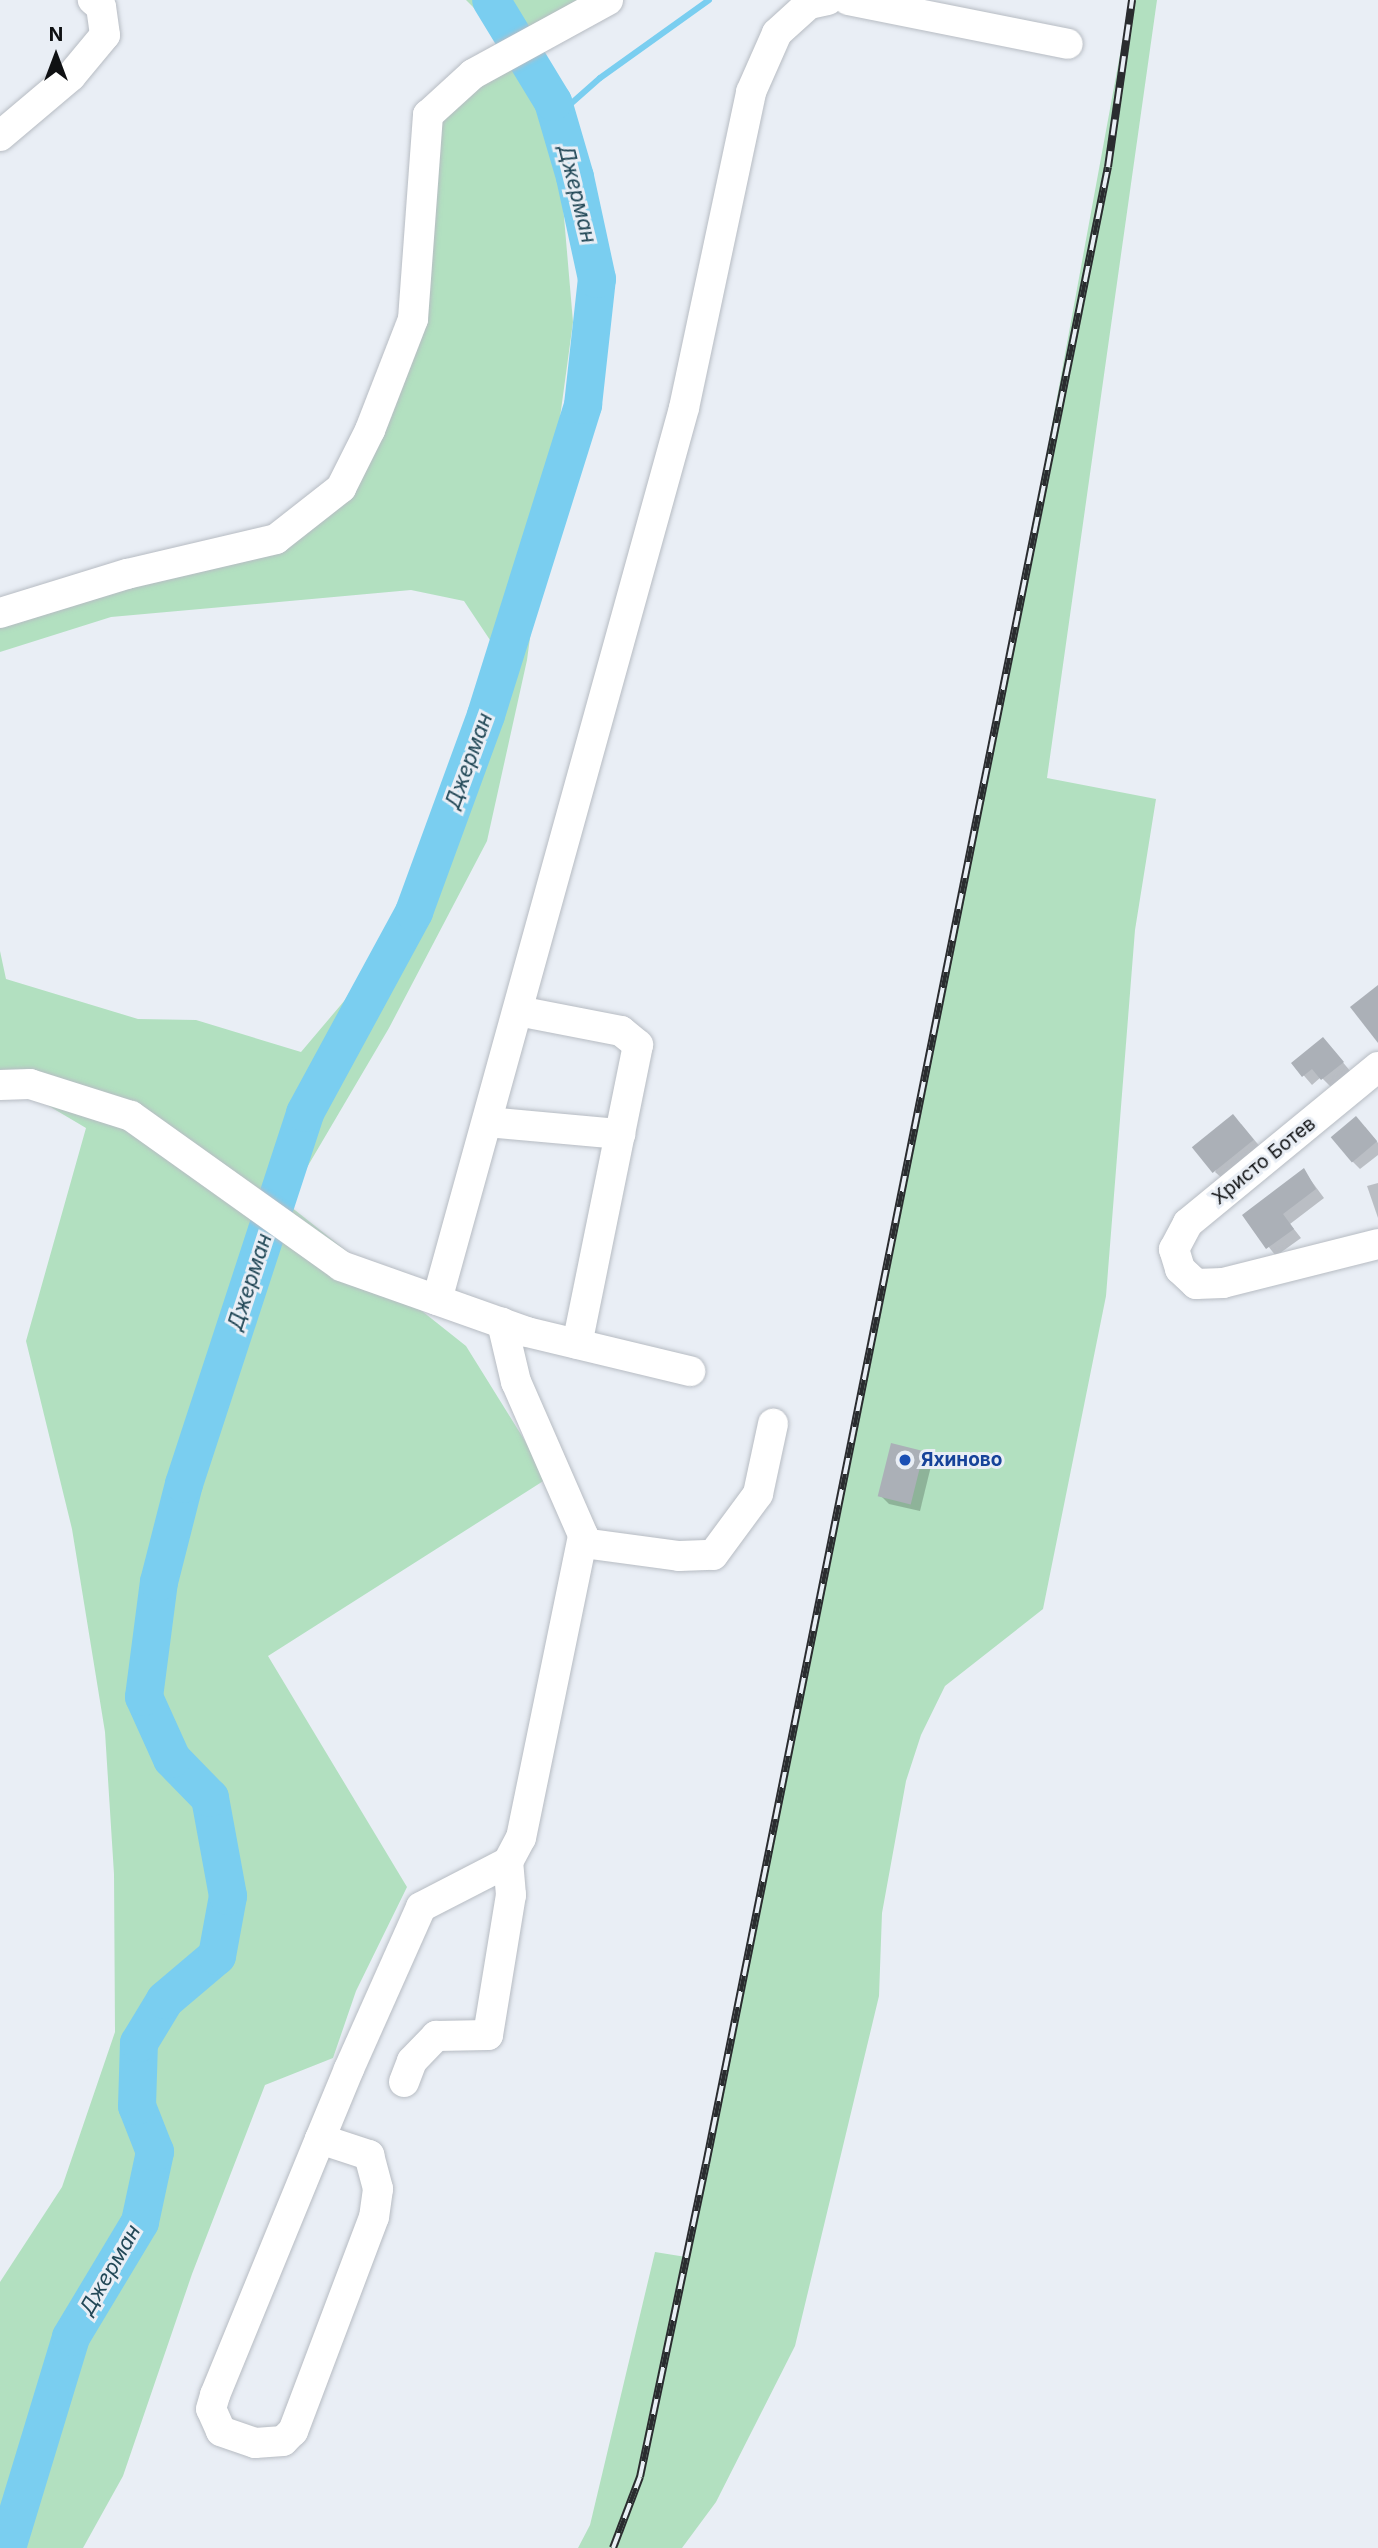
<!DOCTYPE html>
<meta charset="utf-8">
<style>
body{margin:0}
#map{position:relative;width:1378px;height:2548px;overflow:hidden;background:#e9eef5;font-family:Inter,sans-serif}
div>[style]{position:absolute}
.green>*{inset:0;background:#b2e0c0}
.shadow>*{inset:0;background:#0003}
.stream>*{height:6px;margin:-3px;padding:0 3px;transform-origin:3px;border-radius:3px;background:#7acef0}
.river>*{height:38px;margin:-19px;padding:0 19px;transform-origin:19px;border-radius:19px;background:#7acef0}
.building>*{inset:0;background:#abb0b7;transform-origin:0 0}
.roads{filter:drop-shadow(0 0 2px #b7bcc3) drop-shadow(0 0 2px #b7bcc3)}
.minor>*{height:30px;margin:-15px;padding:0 15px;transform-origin:15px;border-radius:15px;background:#fff}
.rail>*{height:8px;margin-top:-4px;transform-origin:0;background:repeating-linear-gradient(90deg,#e9eef5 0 16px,#2a2c2f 0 32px);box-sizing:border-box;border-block:2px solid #2a2c2f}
.dots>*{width:19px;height:19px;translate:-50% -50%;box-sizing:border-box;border:4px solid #e9eef5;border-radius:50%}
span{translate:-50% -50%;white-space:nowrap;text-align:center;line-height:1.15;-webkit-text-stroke:6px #e9eef5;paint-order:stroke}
.street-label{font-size:19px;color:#0f1113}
.transit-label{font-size:19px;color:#164399;font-weight:700}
.left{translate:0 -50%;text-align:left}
.water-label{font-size:21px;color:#224857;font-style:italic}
.north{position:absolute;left:21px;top:21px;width:70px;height:70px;-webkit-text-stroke:5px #e9eef5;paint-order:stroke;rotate:0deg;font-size:19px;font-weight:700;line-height:28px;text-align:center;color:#0f1113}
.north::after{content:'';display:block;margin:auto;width:24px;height:32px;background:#0f1113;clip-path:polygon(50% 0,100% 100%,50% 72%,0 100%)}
</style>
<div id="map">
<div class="green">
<div style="clip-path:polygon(466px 0,608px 0,535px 43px,560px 170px,573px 322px,527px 660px,487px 841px,389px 1028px,286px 1203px,466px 1346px,548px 1478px,268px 1656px,407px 1887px,356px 1991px,333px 2058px,265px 2085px,192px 2274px,123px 2476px,83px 2548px,0 2548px,0 2282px,62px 2187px,115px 2032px,114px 1874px,105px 1732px,72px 1529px,26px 1341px,86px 1128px,0 1077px,0 951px,6px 979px,138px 1019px,196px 1020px,301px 1052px,345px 1000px,412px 892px,502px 658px,464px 601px,411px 590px,111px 617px,0 652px,0 628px,164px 566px,330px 516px,401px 376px,424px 111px,504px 38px)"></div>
<div style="clip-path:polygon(1130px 0,1157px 0,1047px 778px,1156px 799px,1135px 930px,1106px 1296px,1043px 1609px,945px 1686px,921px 1735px,906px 1781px,882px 1913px,879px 1996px,795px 2346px,716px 2502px,682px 2548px,578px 2548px,590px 2525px,655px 2252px,686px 2257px,1014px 632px)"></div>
</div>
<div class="shadow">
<div style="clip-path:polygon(1331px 1048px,1351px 1072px,1331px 1087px,1321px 1077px,1312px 1085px,1293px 1063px)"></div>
<div style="clip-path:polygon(1241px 1124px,1262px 1149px,1224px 1180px,1215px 1172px)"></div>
<div style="clip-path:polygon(1365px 1127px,1378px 1143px,1378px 1155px,1360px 1169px,1352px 1161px)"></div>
<div style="clip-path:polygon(1304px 1171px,1324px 1198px,1290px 1224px,1301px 1238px,1276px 1256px,1244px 1216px)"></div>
<div style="clip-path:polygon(1378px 1183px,1378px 1218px,1367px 1186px)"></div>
<div style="clip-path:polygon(923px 1453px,932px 1462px,920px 1511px,889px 1504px,880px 1495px)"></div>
</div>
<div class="stream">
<div style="left:557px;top:116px;width:57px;rotate:-41.5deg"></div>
<div style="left:600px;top:78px;width:134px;rotate:-35.6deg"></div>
</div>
<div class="river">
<div style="left:7px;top:2548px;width:220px;rotate:-73.1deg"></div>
<div style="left:71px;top:2337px;width:134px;rotate:-59deg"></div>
<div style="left:140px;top:2222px;width:72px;rotate:-77.9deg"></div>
<div style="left:155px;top:2152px;width:49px;rotate:-111.4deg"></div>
<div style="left:137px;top:2106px;width:63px;rotate:-88.2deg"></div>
<div style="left:139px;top:2043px;width:50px;rotate:-58.8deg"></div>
<div style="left:165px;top:2000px;width:68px;rotate:-40.2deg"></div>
<div style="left:217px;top:1956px;width:61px;rotate:-79.6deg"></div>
<div style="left:228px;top:1896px;width:100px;rotate:-100.4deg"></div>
<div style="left:210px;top:1798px;width:54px;rotate:-134.3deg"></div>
<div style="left:172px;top:1759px;width:68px;rotate:-114.3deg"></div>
<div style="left:144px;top:1697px;width:116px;rotate:-82.6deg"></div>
<div style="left:159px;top:1582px;width:101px;rotate:-75.7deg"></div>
<div style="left:184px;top:1484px;width:390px;rotate:-71.9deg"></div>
<div style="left:305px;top:1113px;width:229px;rotate:-61.5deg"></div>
<div style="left:414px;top:912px;width:210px;rotate:-69.9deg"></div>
<div style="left:486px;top:715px;width:325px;rotate:-72.6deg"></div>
<div style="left:583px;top:405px;width:127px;rotate:-83.7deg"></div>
<div style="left:597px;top:279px;width:104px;rotate:-102.2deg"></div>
<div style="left:575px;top:177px;width:78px;rotate:-106.3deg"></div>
<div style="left:553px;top:102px;width:119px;rotate:-121.3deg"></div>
</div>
<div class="building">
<div style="clip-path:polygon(1378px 985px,1378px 1043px,1350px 1007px)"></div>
<div style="clip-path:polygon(1323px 1037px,1344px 1062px,1321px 1080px,1312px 1069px,1302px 1077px,1291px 1063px)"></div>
<div style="left:1233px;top:1114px;width:33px;height:53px;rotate:51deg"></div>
<div style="left:1356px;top:1116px;width:33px;height:33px;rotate:50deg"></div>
<div style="clip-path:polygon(1304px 1168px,1316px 1189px,1283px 1214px,1294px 1229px,1266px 1249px,1242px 1215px)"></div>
<div style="left:891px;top:1443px;width:34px;height:55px;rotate:14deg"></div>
</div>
<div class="roads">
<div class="minor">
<div style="left:848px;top:0;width:224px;rotate:11.3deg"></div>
<div style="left:0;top:136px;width:93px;rotate:-40.2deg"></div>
<div style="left:71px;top:76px;width:53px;rotate:-50.3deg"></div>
<div style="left:105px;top:35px;width:28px;rotate:-98deg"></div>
<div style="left:101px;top:7px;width:11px;rotate:-139deg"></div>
<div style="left:0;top:613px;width:133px;rotate:-17.1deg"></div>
<div style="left:127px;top:574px;width:153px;rotate:-13.2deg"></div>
<div style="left:276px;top:539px;width:83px;rotate:-38.1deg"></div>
<div style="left:341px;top:488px;width:65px;rotate:-63.4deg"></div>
<div style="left:370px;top:430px;width:119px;rotate:-68.8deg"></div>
<div style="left:413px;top:319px;width:205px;rotate:-85.8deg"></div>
<div style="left:428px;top:115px;width:61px;rotate:-42.3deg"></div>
<div style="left:473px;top:74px;width:154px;rotate:-28.7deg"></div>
<div style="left:518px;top:1011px;width:105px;rotate:11deg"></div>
<div style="left:621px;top:1031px;width:22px;rotate:39deg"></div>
<div style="left:638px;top:1045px;width:305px;rotate:101.5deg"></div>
<div style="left:1378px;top:1067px;width:246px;rotate:140.6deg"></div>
<div style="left:1188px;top:1223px;width:30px;rotate:118deg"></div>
<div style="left:1174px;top:1249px;width:21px;rotate:73deg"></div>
<div style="left:1180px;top:1269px;width:22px;rotate:43deg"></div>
<div style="left:1196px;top:1284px;width:27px;rotate:-2deg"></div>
<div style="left:1223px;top:1283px;width:160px;rotate:-14.1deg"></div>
<div style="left:0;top:1085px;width:30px;rotate:-2deg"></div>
<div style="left:30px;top:1084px;width:106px;rotate:17.6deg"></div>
<div style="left:131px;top:1116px;width:258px;rotate:35.5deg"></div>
<div style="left:341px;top:1266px;width:197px;rotate:19.5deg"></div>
<div style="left:527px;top:1332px;width:168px;rotate:13.5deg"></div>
<div style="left:487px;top:1122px;width:134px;rotate:5.2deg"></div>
<div style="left:437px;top:1300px;width:926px;rotate:-74.52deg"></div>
<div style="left:684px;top:408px;width:323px;rotate:-78deg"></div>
<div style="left:751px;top:92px;width:64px;rotate:-66.2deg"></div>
<div style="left:777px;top:33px;width:43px;rotate:-42.2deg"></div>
<div style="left:809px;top:4px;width:19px;rotate:-12deg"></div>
<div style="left:583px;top:1543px;width:97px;rotate:7.7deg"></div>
<div style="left:679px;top:1556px;width:34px;rotate:-2deg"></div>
<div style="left:713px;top:1555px;width:76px;rotate:-53.6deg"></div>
<div style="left:758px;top:1494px;width:72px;rotate:-77.9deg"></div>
<div style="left:404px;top:2082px;width:22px;rotate:-69deg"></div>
<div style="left:412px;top:2061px;width:35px;rotate:-46deg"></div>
<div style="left:436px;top:2036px;width:52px;rotate:-1.1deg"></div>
<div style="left:488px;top:2035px;width:142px;rotate:-80.7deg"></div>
<div style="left:511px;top:1895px;width:33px;rotate:-95deg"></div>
<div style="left:320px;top:2139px;width:52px;rotate:18.1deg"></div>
<div style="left:369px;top:2155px;width:35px;rotate:75deg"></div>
<div style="left:378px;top:2189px;width:28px;rotate:98deg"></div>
<div style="left:374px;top:2217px;width:229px;rotate:110.7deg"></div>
<div style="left:293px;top:2431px;width:14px;rotate:135deg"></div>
<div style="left:283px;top:2441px;width:28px;rotate:176deg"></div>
<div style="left:255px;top:2443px;width:36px;rotate:-161deg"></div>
<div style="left:221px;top:2431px;width:24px;rotate:-114deg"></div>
<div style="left:211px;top:2409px;width:15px;rotate:-74deg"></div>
<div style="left:215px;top:2395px;width:277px;rotate:-67.7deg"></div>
<div style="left:320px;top:2139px;width:76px;rotate:-67.5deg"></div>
<div style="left:349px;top:2069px;width:177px;rotate:-66deg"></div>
<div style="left:421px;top:1907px;width:98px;rotate:-27.3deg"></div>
<div style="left:508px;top:1862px;width:27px;rotate:-62deg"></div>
<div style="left:521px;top:1838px;width:309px;rotate:-78.4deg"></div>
<div style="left:583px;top:1535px;width:167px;rotate:-113.6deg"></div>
<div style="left:516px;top:1382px;width:61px;rotate:-103.3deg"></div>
</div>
</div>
<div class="rail">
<div style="left:613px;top:2548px;width:76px;rotate:-69.2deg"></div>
<div style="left:640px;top:2477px;width:320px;rotate:-78.1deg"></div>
<div style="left:706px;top:2164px;width:2037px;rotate:-78.62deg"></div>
<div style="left:1108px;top:167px;width:169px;rotate:-81.8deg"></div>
</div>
<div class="dots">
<div style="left:905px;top:1460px;background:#1a4fb4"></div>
</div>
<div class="street-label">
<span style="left:1264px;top:1161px;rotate:-39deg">Христо Ботев</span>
</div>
<div class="transit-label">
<span class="left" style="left:921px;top:1460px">Яхиново</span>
</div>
<div class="water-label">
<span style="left:577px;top:194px;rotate:76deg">Джерман</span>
<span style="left:469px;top:761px;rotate:-70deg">Джерман</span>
<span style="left:250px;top:1282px;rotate:-72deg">Джерман</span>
<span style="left:110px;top:2270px;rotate:-60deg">Джерман</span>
</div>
<div class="north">N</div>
</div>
